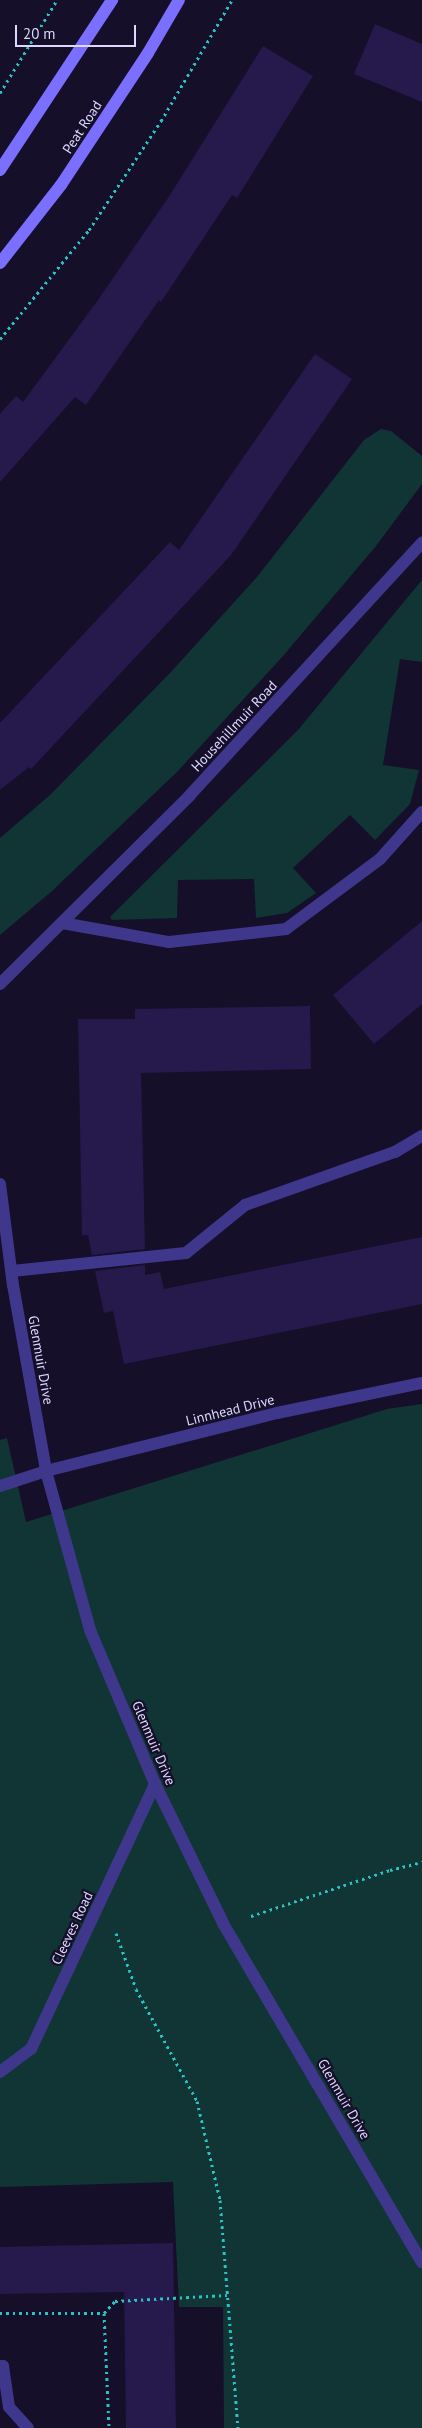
<!DOCTYPE html>
<style>
body{margin:0}
#map{position:relative;width:422px;height:2428px;overflow:hidden;background:#150f2a;font-family:"PT Sans",sans-serif}
div>[style]{position:absolute}
.green>*{inset:0;background:#113435}
.building>*{inset:0;background:#26194c}
.path>*{height:3px;margin-top:-1.5px;transform-origin:0;background:repeating-linear-gradient(90deg,#28c3c2 0 2.5px,transparent 0 6.5px)}
.lane>*{height:12px;margin:-6px;padding:0 6px;transform-origin:6px;border-radius:6px;background:#3f378c}
.street>*{height:12px;margin:-6px;padding:0 6px;transform-origin:6px;border-radius:6px;background:#3f378c}
.secondary>*{height:12px;margin:-6px;padding:0 6px;transform-origin:6px;border-radius:6px;background:#7a6fff}
span{translate:-50% -50%;white-space:nowrap;text-align:center;line-height:1.15;-webkit-text-stroke:4.5px #150f2a;paint-order:stroke}
.street-label{font-size:14px;color:#ded8ff}
.scale{position:absolute;left:15px;top:25px;width:121px;height:22px;box-sizing:border-box;border:2px solid #ded8ff;border-top:0;padding-left:6px;font-size:15px;line-height:18px;white-space:nowrap;color:#ded8ff;-webkit-text-stroke:4px #150f2a;paint-order:stroke}
</style>
<div id="map">
<div class="green">
<div style="clip-path:polygon(381px 429px,391px 431px,422px 456px,422px 484px,376px 546px,283px 656px,177px 772px,52px 891px,0 935px,0 838px,50px 795px,171px 672px,257px 577px,364px 440px)"></div>
<div style="clip-path:polygon(422px 580px,422px 662px,400px 659px,383px 765px,419px 770px,410px 804px,375px 840px,350px 815px,293px 868px,316px 893px,287px 913px,256px 918px,254px 879px,178px 880px,177px 918px,112px 920px,110px 917px,298px 730px)"></div>
<div style="clip-path:polygon(422px 1404px,422px 2428px,224px 2428px,223px 2307px,179px 2307px,173px 2182px,0 2187px,0 1440px,7px 1438px,26px 1522px,387px 1409px)"></div>
</div>
<div class="building">
<div style="clip-path:polygon(375px 24px,422px 44px,422px 102px,354px 74px)"></div>
<div style="clip-path:polygon(263px 46px,313px 76px,237px 198px,232px 195px,161px 302px,159px 300px,86px 405px,75px 397px,0 482px,0 414px,16px 396px,23px 402px,98px 300px,170px 195px)"></div>
<div style="clip-path:polygon(315px 354px,352px 379px,231px 555px,31px 769px,29px 767px,0 790px,0 723px,170px 542px,179px 550px)"></div>
<div style="clip-path:polygon(422px 921px,422px 1004px,374px 1044px,333px 995px)"></div>
<div style="clip-path:polygon(310px 1006px,311px 1069px,141px 1073px,145px 1249px,92px 1255px,88px 1235px,82px 1235px,78px 1019px,135px 1019px,135px 1009px)"></div>
<div style="clip-path:polygon(422px 1237px,422px 1304px,124px 1364px,113px 1311px,104px 1313px,95px 1271px,145px 1265px,145px 1275px,160px 1272px,164px 1289px)"></div>
<div style="clip-path:polygon(173px 2243px,176px 2428px,126px 2428px,124px 2292px,0 2294px,0 2247px)"></div>
</div>
<div class="path">
<div style="left:0;top:93px;width:109px;rotate:-58.5deg"></div>
<div style="left:0;top:339px;width:141px;rotate:-50.8deg"></div>
<div style="left:89px;top:230px;width:131px;rotate:-56.6deg"></div>
<div style="left:161px;top:121px;width:140px;rotate:-59.6deg"></div>
<div style="left:251px;top:1916px;width:146px;rotate:-18.3deg"></div>
<div style="left:390px;top:1870px;width:33px;rotate:-14deg"></div>
<div style="left:116px;top:1933px;width:59px;rotate:70.3deg"></div>
<div style="left:136px;top:1989px;width:128px;rotate:61.4deg"></div>
<div style="left:197px;top:2101px;width:102px;rotate:76.9deg"></div>
<div style="left:220px;top:2200px;width:229px;rotate:85.5deg"></div>
<div style="left:0;top:2313px;width:104px"></div>
<div style="left:104px;top:2313px;width:115px;rotate:87.5deg"></div>
<div style="left:104px;top:2313px;width:16px;rotate:-47deg"></div>
<div style="left:115px;top:2301px;width:112px;rotate:-3.1deg"></div>
</div>
<div class="lane">
<div style="left:12px;top:1271px;width:175px;rotate:-5.9deg"></div>
<div style="left:186px;top:1253px;width:76px;rotate:-39.1deg"></div>
<div style="left:245px;top:1205px;width:159px;rotate:-19.5deg"></div>
<div style="left:395px;top:1152px;width:31px;rotate:-31deg"></div>
<div style="left:0;top:1486px;width:48px;rotate:-18.1deg"></div>
<div style="left:3px;top:2366px;width:41px;rotate:81.7deg"></div>
<div style="left:9px;top:2407px;width:28px;rotate:48deg"></div>
</div>
<div class="street">
<div style="left:62px;top:923px;width:109px;rotate:10.1deg"></div>
<div style="left:169px;top:942px;width:118px;rotate:-6.3deg"></div>
<div style="left:286px;top:929px;width:117px;rotate:-36.7deg"></div>
<div style="left:380px;top:859px;width:63px;rotate:-48.2deg"></div>
<div style="left:0;top:984px;width:268px;rotate:-44.8deg"></div>
<div style="left:190px;top:795px;width:343px;rotate:-47.4deg"></div>
<div style="left:0;top:1184px;width:102px;rotate:82.7deg"></div>
<div style="left:13px;top:1285px;width:189px;rotate:79.9deg"></div>
<div style="left:46px;top:1471px;width:165px;rotate:74.5deg"></div>
<div style="left:90px;top:1630px;width:167px;rotate:67.1deg"></div>
<div style="left:155px;top:1784px;width:157px;rotate:63.9deg"></div>
<div style="left:224px;top:1925px;width:391px;rotate:59.6deg"></div>
<div style="left:46px;top:1471px;width:238px;rotate:-14.1deg"></div>
<div style="left:277px;top:1413px;width:148px;rotate:-11.7deg"></div>
<div style="left:0;top:2072px;width:39px;rotate:-37deg"></div>
<div style="left:31px;top:2049px;width:293px;rotate:-64.9deg"></div>
<div style="left:0;top:2366px;width:3px"></div>
</div>
<div class="secondary">
<div style="left:0;top:170px;width:204px;rotate:-56.6deg"></div>
<div style="left:0;top:263px;width:99px;rotate:-52deg"></div>
<div style="left:61px;top:185px;width:158px;rotate:-56.6deg"></div>
<div style="left:148px;top:53px;width:61px;rotate:-59.7deg"></div>
</div>
<div class="street-label">
<span style="left:82px;top:127px;rotate:-57deg">Peat Road</span>
<span style="left:234px;top:726px;rotate:-47deg">Househillmuir Road</span>
<span style="left:41px;top:1360px;rotate:80deg">Glenmuir Drive</span>
<span style="left:230px;top:1410px;rotate:-14deg">Linnhead Drive</span>
<span style="left:154px;top:1743px;rotate:67deg">Glenmuir Drive</span>
<span style="left:72px;top:1928px;rotate:-65deg">Cleeves Road</span>
<span style="left:344px;top:2099px;rotate:60deg">Glenmuir Drive</span>
</div>
<div class="scale">20 m</div>
</div>
